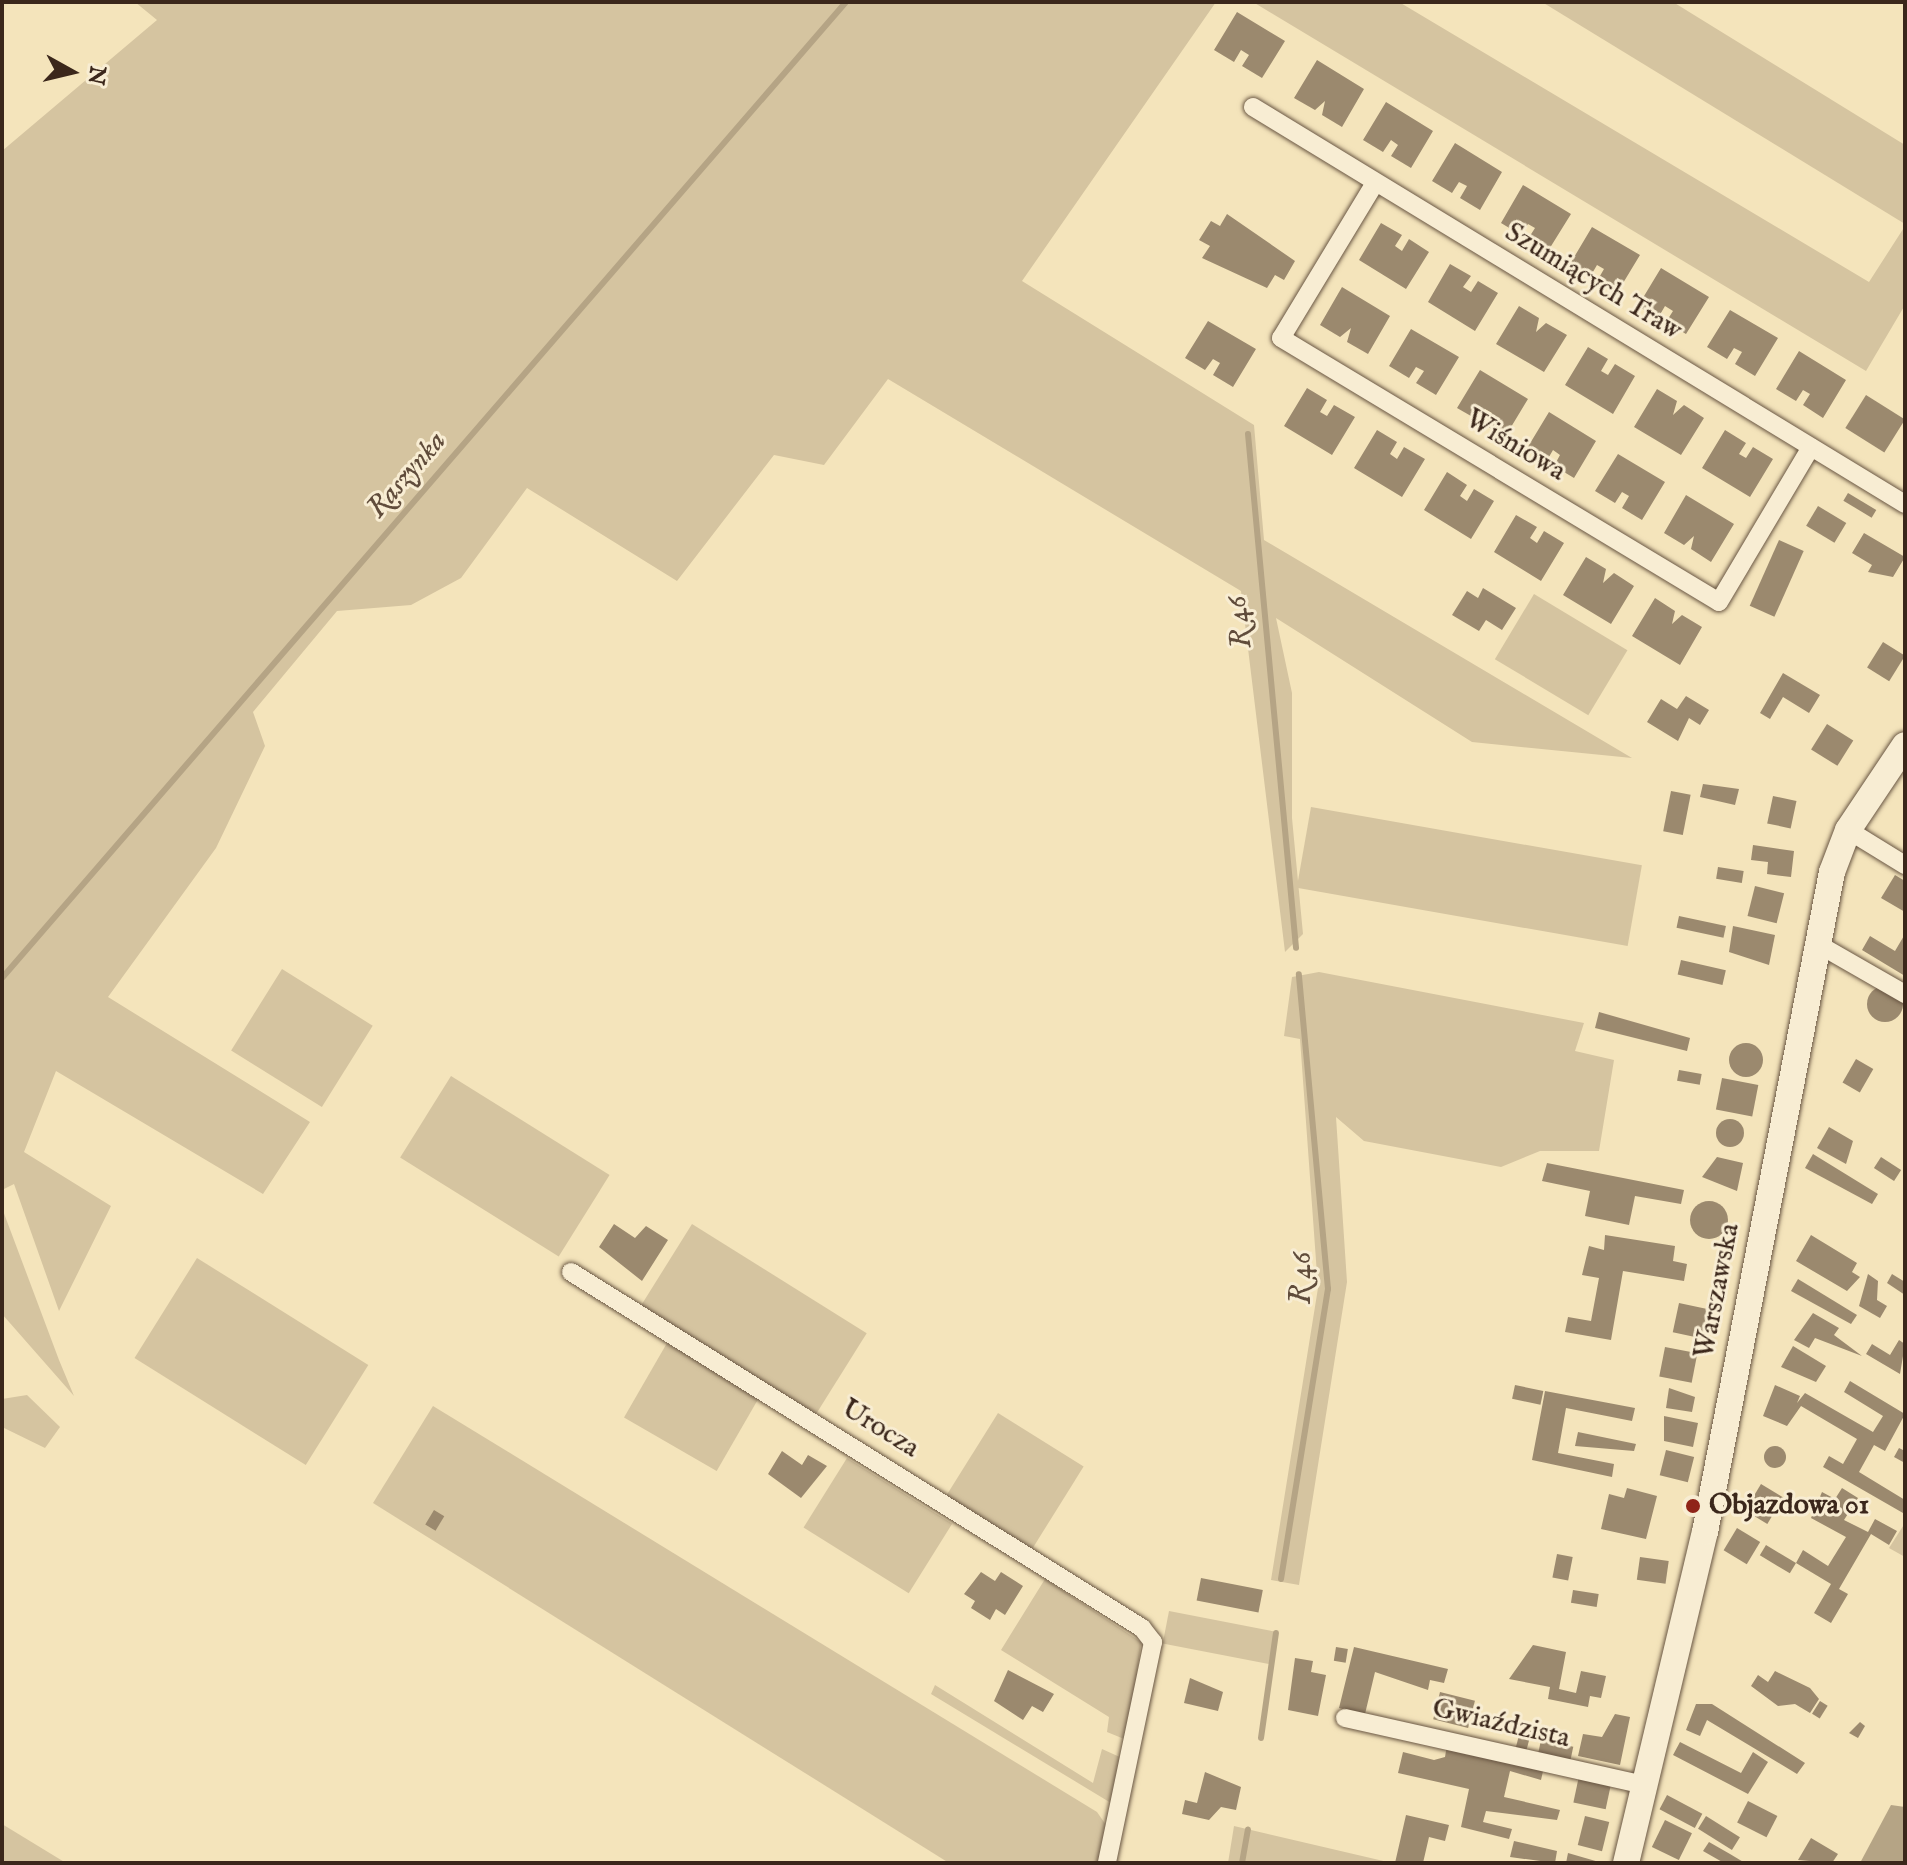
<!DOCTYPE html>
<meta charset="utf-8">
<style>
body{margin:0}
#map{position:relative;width:1907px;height:1865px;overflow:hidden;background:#f4e4bb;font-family:"IM FELL English",serif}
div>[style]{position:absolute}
.green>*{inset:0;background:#d5c4a0;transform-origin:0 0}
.water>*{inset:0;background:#b5a485}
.stream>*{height:6px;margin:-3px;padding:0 3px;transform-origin:3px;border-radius:3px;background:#b5a485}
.building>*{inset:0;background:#9b896e;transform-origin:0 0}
.round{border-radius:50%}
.roads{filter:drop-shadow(0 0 2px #695643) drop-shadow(0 0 2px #695643)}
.street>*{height:18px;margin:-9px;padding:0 9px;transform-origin:9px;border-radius:9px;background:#f8edd3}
.secondary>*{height:26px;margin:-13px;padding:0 13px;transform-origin:13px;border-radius:13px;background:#f8edd3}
.dots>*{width:22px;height:22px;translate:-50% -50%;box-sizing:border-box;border:4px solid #f8edd3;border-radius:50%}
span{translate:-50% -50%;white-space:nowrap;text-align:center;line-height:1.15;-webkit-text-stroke:6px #f8edd3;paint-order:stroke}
.street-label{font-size:28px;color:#3b271b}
.poi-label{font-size:28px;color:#3b271b;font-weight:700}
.left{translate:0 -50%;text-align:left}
.water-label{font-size:30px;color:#604c3b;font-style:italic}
.frame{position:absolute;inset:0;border:4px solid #3b271b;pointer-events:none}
.north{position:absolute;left:32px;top:32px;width:80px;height:80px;-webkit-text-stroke:6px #f8edd3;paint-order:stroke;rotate:98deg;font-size:22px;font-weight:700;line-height:32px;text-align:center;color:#3b271b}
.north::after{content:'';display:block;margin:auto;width:28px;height:36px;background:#3b271b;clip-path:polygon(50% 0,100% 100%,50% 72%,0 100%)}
</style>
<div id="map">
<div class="green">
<div style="clip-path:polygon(135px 2px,1216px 2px,1022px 281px,1254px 425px,1264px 540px,1632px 758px,1472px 742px,1276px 618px,1292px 693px,1292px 818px,1303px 934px,1285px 952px,1241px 591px,888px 379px,824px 465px,774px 455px,677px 581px,527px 488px,461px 578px,411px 605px,337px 611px,253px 712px,265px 746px,216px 848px,108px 997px,310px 1122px,263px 1194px,56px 1071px,24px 1152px,111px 1206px,59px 1311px,14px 1184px,2px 1190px,2px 151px,157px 20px)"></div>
<div style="clip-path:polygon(1253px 2px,1399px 2px,1869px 282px,1905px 226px,1905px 305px,1866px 371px)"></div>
<div style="clip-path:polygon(1542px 2px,1673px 2px,1905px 145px,1905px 224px)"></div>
<div style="left:1534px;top:594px;width:109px;height:76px;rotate:31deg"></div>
<div style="left:1311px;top:807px;width:336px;height:82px;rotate:10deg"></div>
<div style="left:282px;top:969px;width:107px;height:96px;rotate:32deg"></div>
<div style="clip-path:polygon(1319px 972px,1584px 1023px,1575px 1051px,1614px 1060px,1599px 1151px,1540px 1151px,1501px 1167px,1364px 1141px,1336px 1117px,1347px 1282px,1299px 1585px,1271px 1580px,1318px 1288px,1300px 1039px,1284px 1036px,1292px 977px)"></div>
<div style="left:451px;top:1076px;width:187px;height:96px;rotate:32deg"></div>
<div style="clip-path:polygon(2px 1208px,59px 1360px,74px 1396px,2px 1314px)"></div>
<div style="left:692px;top:1224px;width:206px;height:99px;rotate:32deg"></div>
<div style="left:197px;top:1258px;width:202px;height:118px;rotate:32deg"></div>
<div style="left:667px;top:1343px;width:107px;height:86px;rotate:30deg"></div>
<div style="clip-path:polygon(27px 1395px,60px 1427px,45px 1448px,2px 1427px,2px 1399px)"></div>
<div style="clip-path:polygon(433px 1406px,1097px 1812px,1108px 1828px,1100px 1863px,949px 1863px,373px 1503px)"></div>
<div style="left:998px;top:1413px;width:101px;height:98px;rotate:32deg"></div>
<div style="left:847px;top:1458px;width:124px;height:82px;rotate:32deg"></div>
<div style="clip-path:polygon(1905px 1523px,1905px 1557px,1889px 1548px)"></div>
<div style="clip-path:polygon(1045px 1579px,1141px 1642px,1129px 1741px,1107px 1732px,1109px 1717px,1001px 1650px)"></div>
<div style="left:1169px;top:1611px;width:108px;height:33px;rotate:11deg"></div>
<div style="clip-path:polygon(935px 1685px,1093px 1783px,1102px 1749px,1122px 1758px,1111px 1803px,931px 1694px)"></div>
<div style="clip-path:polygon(2px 1824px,66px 1863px,2px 1862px)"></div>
<div style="clip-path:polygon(1234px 1826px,1268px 1834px,1392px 1863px,1228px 1863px)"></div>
</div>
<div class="water">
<div style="clip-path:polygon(1891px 1805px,1905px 1807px,1905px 1863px,1860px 1863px)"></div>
</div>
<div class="stream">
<div style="left:1248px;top:434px;width:516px;rotate:84.66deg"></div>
<div style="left:2px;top:978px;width:1290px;rotate:-49.15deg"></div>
<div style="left:1281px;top:1579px;width:294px;rotate:-80.8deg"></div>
<div style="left:1328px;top:1289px;width:316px;rotate:-95.3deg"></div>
<div style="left:1261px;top:1738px;width:106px;rotate:-81.9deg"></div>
<div style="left:1242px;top:1863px;width:34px;rotate:-80deg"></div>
</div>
<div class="building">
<div style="clip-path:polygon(1237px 12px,1285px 41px,1262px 78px,1242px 66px,1249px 55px,1241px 50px,1234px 62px,1214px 50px)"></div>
<div style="clip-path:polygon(1317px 60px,1364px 89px,1342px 127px,1322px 115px,1325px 101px,1315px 110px,1294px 98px)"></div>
<div style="clip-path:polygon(1386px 102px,1433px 131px,1411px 168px,1391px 156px,1398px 145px,1391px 140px,1383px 152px,1363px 140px)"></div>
<div style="clip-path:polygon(1455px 143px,1502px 172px,1480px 210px,1460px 198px,1467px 186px,1459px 182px,1452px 193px,1432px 181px)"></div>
<div style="clip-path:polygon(1523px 185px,1571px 214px,1548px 251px,1528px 239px,1535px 228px,1528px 224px,1521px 235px,1501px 223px)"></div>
<div style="clip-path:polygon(1227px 214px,1295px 261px,1284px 280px,1275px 275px,1267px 288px,1202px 258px,1210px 246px,1199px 240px,1211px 221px,1220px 226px)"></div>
<div style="clip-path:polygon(1381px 223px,1402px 235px,1395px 246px,1402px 251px,1409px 239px,1429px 252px,1406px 289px,1359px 260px)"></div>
<div style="clip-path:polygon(1592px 227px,1640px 255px,1617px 293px,1597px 281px,1604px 269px,1597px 265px,1590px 277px,1570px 264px)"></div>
<div style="clip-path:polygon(1450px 264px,1471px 276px,1463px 287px,1471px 292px,1478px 281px,1498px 293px,1475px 331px,1428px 302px)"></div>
<div style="clip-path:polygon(1661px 268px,1709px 297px,1686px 334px,1666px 322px,1673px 311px,1665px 306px,1658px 318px,1638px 306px)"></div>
<div style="clip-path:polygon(1342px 287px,1390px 316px,1368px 354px,1347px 342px,1351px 328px,1340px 337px,1320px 325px)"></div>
<div style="clip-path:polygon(1519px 306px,1539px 318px,1536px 332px,1546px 323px,1567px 335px,1544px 372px,1496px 344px)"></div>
<div style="clip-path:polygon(1730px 310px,1778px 338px,1755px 376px,1735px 364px,1742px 352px,1734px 348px,1727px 359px,1707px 347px)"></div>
<div style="clip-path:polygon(1208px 321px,1256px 349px,1233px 387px,1213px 375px,1220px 363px,1213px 359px,1205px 370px,1185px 358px)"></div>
<div style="clip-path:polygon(1411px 329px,1459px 357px,1436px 395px,1416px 383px,1424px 371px,1416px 367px,1409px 378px,1389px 366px)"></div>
<div style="clip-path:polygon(1588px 347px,1608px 359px,1601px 371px,1608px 375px,1615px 364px,1635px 376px,1613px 414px,1565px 385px)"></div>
<div style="clip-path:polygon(1799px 351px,1846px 380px,1823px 418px,1803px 405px,1810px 394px,1803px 390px,1796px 401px,1776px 389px)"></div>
<div style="clip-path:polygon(1480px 370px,1528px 399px,1505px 437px,1485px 425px,1492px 413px,1485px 409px,1478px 420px,1457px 408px)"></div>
<div style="clip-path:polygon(1307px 388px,1327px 400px,1320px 412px,1327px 416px,1334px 405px,1355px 417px,1332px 455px,1284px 426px)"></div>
<div style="clip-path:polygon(1657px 389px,1677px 401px,1673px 415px,1684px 405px,1704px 418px,1681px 455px,1634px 427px)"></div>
<div style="left:1866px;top:395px;width:46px;height:39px;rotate:32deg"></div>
<div style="clip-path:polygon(1549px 412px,1596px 441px,1574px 478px,1554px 466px,1560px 455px,1553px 450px,1546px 462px,1526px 450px)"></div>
<div style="clip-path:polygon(1377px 430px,1397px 442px,1390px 454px,1397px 459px,1404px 447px,1425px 459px,1402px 497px,1354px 468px)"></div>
<div style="clip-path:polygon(1725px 430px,1746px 443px,1739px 454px,1746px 458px,1753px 447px,1773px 459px,1750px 497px,1702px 468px)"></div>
<div style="clip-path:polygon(1618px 454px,1665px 482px,1642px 520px,1622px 508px,1629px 496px,1622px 492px,1615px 503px,1595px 491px)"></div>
<div style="clip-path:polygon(1447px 472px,1467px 485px,1460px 496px,1467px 501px,1474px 489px,1494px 501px,1471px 539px,1424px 510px)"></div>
<div style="left:1848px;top:493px;width:33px;height:9px;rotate:31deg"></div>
<div style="clip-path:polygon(1686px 495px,1734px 524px,1711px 562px,1691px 549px,1694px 536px,1684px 545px,1664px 533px)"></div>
<div style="left:1818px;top:506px;width:33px;height:23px;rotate:31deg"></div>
<div style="clip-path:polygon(1516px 515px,1537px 527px,1530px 538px,1537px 543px,1544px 531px,1564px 543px,1541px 581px,1494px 552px)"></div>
<div style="clip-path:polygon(1864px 533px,1905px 557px,1893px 577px,1868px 572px,1872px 565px,1852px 553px)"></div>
<div style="left:1779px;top:540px;width:27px;height:72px;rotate:24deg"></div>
<div style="clip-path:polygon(1586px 557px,1606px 569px,1603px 583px,1614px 573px,1634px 586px,1611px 624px,1563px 595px)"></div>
<div style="clip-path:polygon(1483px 588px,1516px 608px,1502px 630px,1486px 620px,1479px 631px,1452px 615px,1467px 591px,1478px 598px)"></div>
<div style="clip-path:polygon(1655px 598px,1675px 611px,1672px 624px,1682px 615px,1702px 627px,1680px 665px,1632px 636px)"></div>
<div style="left:1883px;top:642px;width:26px;height:30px;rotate:32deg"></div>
<div style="clip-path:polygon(1783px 673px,1820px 695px,1809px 713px,1783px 697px,1770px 719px,1760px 713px)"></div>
<div style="clip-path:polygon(1686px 696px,1709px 710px,1700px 725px,1689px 718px,1678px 741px,1647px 722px,1661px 699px,1677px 709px)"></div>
<div style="left:1827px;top:724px;width:31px;height:30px;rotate:32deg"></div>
<div style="clip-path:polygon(1703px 784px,1739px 789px,1735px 805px,1700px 797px)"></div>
<div style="left:1671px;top:791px;width:20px;height:41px;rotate:11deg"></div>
<div style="left:1773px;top:796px;width:24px;height:28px;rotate:12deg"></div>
<div style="clip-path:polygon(1753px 845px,1794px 851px,1791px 877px,1767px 874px,1768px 862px,1751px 860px)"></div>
<div style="left:1718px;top:867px;width:26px;height:12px;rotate:9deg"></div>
<div style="clip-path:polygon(1895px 875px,1905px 881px,1905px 912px,1881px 898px)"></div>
<div style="left:1755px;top:886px;width:30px;height:31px;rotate:14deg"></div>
<div style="left:1679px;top:916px;width:48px;height:12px;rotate:12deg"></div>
<div style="clip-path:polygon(1733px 926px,1775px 935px,1769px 965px,1729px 952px)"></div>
<div style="clip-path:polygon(1905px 934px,1905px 976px,1862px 950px,1870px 936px,1895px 951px)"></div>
<div style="left:1681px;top:960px;width:46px;height:15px;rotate:13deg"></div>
<div class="round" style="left:1867px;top:986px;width:36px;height:36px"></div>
<div style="clip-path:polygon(1599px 1012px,1690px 1038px,1687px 1051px,1595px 1028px)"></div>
<div class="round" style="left:1729px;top:1043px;width:34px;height:34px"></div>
<div style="left:1856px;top:1059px;width:20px;height:27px;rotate:30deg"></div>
<div style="left:1679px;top:1070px;width:23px;height:11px;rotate:10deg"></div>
<div style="left:1722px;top:1078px;width:37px;height:32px;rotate:11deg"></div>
<div class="round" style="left:1716px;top:1119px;width:28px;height:28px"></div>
<div style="clip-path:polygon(1829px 1127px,1853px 1141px,1846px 1164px,1817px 1148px)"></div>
<div style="clip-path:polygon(1813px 1154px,1878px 1194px,1872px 1204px,1805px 1168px)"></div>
<div style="clip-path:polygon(1717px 1157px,1743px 1163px,1737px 1191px,1702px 1177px)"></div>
<div style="left:1881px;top:1157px;width:24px;height:13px;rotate:33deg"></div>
<div style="clip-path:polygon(1547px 1163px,1684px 1190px,1681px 1204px,1635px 1196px,1629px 1225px,1585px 1216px,1590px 1191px,1542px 1181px)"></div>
<div class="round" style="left:1690px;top:1201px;width:38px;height:38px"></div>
<div style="clip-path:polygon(614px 1224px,635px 1238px,646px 1226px,668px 1240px,642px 1281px,599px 1247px)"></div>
<div style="clip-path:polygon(1605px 1235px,1675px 1246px,1673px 1261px,1687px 1264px,1684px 1281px,1623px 1271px,1611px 1340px,1565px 1332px,1568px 1317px,1591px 1321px,1599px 1278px,1582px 1275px,1589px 1246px,1604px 1250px)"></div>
<div style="clip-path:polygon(1811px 1235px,1857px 1263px,1852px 1272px,1860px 1277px,1847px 1291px,1796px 1261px)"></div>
<div style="clip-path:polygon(1868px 1274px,1878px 1281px,1877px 1300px,1887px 1306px,1880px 1318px,1859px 1306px)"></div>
<div style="clip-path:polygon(1892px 1274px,1905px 1282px,1905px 1295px,1887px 1283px)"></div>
<div style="clip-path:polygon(1798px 1279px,1857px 1315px,1851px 1324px,1791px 1291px)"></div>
<div style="left:1679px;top:1303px;width:30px;height:30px;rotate:12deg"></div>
<div style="clip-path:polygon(1813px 1313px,1839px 1328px,1834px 1335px,1862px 1356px,1815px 1338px,1809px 1348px,1794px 1340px)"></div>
<div style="clip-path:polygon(1899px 1340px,1905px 1344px,1900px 1374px,1866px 1354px,1872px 1344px,1890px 1355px)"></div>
<div style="clip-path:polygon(1793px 1346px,1826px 1366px,1816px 1382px,1781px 1367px)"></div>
<div style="left:1665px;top:1347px;width:33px;height:30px;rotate:11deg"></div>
<div style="clip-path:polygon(1850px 1381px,1905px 1414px,1885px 1451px,1874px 1445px,1859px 1472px,1905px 1500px,1903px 1513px,1823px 1467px,1829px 1456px,1843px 1464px,1857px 1439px,1801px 1406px,1787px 1426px,1763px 1416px,1775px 1385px,1800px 1396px,1797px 1403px,1805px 1393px,1873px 1432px,1883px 1416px,1844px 1392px)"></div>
<div style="left:1515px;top:1385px;width:29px;height:14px;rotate:12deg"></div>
<div style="clip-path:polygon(1669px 1388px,1695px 1397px,1692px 1412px,1666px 1408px)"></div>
<div style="clip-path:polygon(1545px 1391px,1635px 1408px,1632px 1421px,1566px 1408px,1558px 1453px,1614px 1464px,1612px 1477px,1532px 1460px)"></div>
<div style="clip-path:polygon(1664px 1416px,1698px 1423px,1693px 1447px,1664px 1441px)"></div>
<div style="clip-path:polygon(1578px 1432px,1636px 1444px,1634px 1451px,1575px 1446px)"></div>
<div class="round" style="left:1764px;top:1446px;width:22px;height:22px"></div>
<div style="clip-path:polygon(1899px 1448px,1905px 1451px,1905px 1463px,1894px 1457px)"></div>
<div style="left:1666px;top:1450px;width:29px;height:26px;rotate:14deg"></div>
<div style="clip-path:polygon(782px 1451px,802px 1465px,808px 1455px,827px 1466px,801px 1498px,768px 1474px)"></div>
<div style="left:1761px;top:1484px;width:26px;height:31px;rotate:31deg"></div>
<div style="clip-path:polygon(1627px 1488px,1657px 1496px,1646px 1539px,1601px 1529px,1609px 1494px,1624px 1498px)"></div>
<div style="clip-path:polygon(1842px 1488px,1858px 1498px,1844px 1520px,1868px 1532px,1875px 1519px,1897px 1531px,1889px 1545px,1871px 1534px,1839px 1589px,1848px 1594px,1831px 1623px,1814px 1613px,1831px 1584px,1796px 1563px,1803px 1550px,1828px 1566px,1846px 1537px,1811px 1518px,1822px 1492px,1835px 1499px)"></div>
<div style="left:434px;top:1510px;width:12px;height:17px;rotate:31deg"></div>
<div style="left:1737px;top:1528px;width:27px;height:26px;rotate:31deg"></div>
<div style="left:1766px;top:1545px;width:35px;height:12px;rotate:31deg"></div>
<div style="left:1557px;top:1554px;width:16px;height:24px;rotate:11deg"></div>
<div style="left:1640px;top:1557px;width:29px;height:23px;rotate:8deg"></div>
<div style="clip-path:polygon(981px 1572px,995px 1581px,1001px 1572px,1023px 1586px,1005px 1615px,996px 1609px,990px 1620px,971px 1608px,975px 1601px,964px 1594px)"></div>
<div style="left:1201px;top:1578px;width:63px;height:23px;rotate:11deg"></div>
<div style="left:1573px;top:1590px;width:26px;height:13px;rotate:9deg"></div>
<div style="clip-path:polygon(1533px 1645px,1566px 1652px,1559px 1689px,1576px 1693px,1581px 1671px,1606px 1676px,1601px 1698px,1590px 1696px,1588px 1707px,1548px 1699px,1550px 1687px,1509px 1679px)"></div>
<div style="left:1336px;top:1647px;width:12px;height:14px;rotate:9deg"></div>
<div style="clip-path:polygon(1354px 1647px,1448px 1669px,1444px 1683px,1430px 1680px,1428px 1690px,1375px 1672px,1365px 1714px,1339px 1708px)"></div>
<div style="clip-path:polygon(1295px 1658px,1313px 1661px,1311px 1672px,1326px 1675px,1318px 1716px,1288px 1710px)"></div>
<div style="clip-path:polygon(1008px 1670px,1054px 1694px,1043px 1712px,1032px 1706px,1023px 1720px,994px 1701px)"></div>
<div style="clip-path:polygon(1775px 1671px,1810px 1688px,1819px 1699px,1810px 1713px,1795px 1704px,1778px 1706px,1751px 1686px,1758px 1675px,1768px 1682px)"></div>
<div style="clip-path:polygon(1190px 1678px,1223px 1692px,1218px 1711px,1184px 1703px)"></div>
<div style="left:1440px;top:1692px;width:36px;height:28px;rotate:14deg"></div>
<div style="left:1820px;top:1701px;width:9px;height:15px;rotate:32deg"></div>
<div style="clip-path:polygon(1696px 1704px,1712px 1704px,1805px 1763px,1797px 1774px,1707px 1720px,1700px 1736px,1686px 1730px)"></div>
<div style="clip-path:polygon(1615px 1714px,1630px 1717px,1620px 1765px,1578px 1756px,1583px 1734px,1602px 1737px)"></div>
<div style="clip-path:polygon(1860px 1722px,1865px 1726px,1858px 1738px,1849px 1733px)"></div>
<div style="left:1521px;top:1728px;width:11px;height:22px;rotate:15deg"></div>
<div style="left:1541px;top:1740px;width:33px;height:16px;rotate:12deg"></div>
<div style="clip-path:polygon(1680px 1742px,1741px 1773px,1753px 1752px,1768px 1762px,1748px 1794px,1673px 1755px)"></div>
<div style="clip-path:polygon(1447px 1745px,1544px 1767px,1541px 1780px,1510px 1771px,1504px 1797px,1560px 1810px,1557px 1820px,1486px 1811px,1483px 1822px,1512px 1829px,1509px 1839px,1461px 1827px,1469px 1789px,1398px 1773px,1403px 1752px,1434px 1760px,1445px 1757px)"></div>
<div style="clip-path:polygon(1205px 1772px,1241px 1787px,1236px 1810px,1221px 1807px,1209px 1820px,1182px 1814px,1185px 1800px,1197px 1803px)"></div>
<div style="left:1579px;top:1776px;width:33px;height:27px;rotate:12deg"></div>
<div style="left:1667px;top:1795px;width:40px;height:16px;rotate:28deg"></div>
<div style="left:1748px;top:1801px;width:33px;height:24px;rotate:27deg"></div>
<div style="clip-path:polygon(1406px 1815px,1449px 1825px,1445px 1841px,1429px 1837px,1423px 1863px,1395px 1863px)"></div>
<div style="left:1585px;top:1816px;width:25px;height:30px;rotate:14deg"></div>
<div style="left:1706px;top:1816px;width:40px;height:15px;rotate:32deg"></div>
<div style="left:1665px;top:1820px;width:30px;height:30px;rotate:26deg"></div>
<div style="clip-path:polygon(1811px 1838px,1838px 1854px,1832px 1863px,1798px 1860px)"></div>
<div style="clip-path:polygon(1514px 1841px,1557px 1851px,1555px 1863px,1510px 1857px)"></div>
<div style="clip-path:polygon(1709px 1842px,1730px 1854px,1745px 1863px,1724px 1863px,1703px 1851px)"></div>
<div style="clip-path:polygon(1568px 1853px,1599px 1862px,1599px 1863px,1566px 1863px)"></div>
</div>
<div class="roads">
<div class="street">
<div style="left:1253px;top:107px;width:763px;rotate:31.34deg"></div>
<div style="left:1375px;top:183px;width:181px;rotate:121.2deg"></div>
<div style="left:1281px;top:338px;width:511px;rotate:31.08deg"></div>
<div style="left:1719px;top:602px;width:180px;rotate:-59.3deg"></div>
<div style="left:1848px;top:830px;width:67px;rotate:31.6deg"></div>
<div style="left:1816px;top:943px;width:103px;rotate:29.8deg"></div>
<div style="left:571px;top:1272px;width:673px;rotate:31.94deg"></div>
<div style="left:1142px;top:1628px;width:18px;rotate:52deg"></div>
<div style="left:1153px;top:1642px;width:226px;rotate:101.8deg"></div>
<div style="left:1345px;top:1718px;width:307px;rotate:12.6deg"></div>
</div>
<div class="secondary">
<div style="left:1626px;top:1863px;width:340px;rotate:-76.6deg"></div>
<div style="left:1705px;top:1532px;width:672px;rotate:-79.11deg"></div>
<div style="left:1832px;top:872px;width:45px;rotate:-69.1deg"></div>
<div style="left:1848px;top:830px;width:102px;rotate:-56.2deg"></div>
</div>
</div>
<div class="dots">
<div style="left:1693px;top:1506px;background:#8f2418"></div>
</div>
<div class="street-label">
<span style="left:1593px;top:282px;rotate:31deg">Szumiących Traw</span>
<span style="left:1515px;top:446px;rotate:31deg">Wiśniowa</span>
<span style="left:1718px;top:1291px;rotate:-79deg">Warszawska</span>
<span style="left:880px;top:1429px;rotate:32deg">Urocza</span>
<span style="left:1501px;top:1724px;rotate:13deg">Gwiaździsta</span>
</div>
<div class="poi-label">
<span class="left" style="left:1709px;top:1506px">Objazdowa 01</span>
</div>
<div class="water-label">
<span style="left:407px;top:475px;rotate:-49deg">Raszynka</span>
<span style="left:1240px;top:622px;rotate:-96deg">R 46</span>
<span style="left:1302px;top:1278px;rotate:-90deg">R 46</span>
</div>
<div class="frame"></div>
<div class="north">N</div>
</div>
